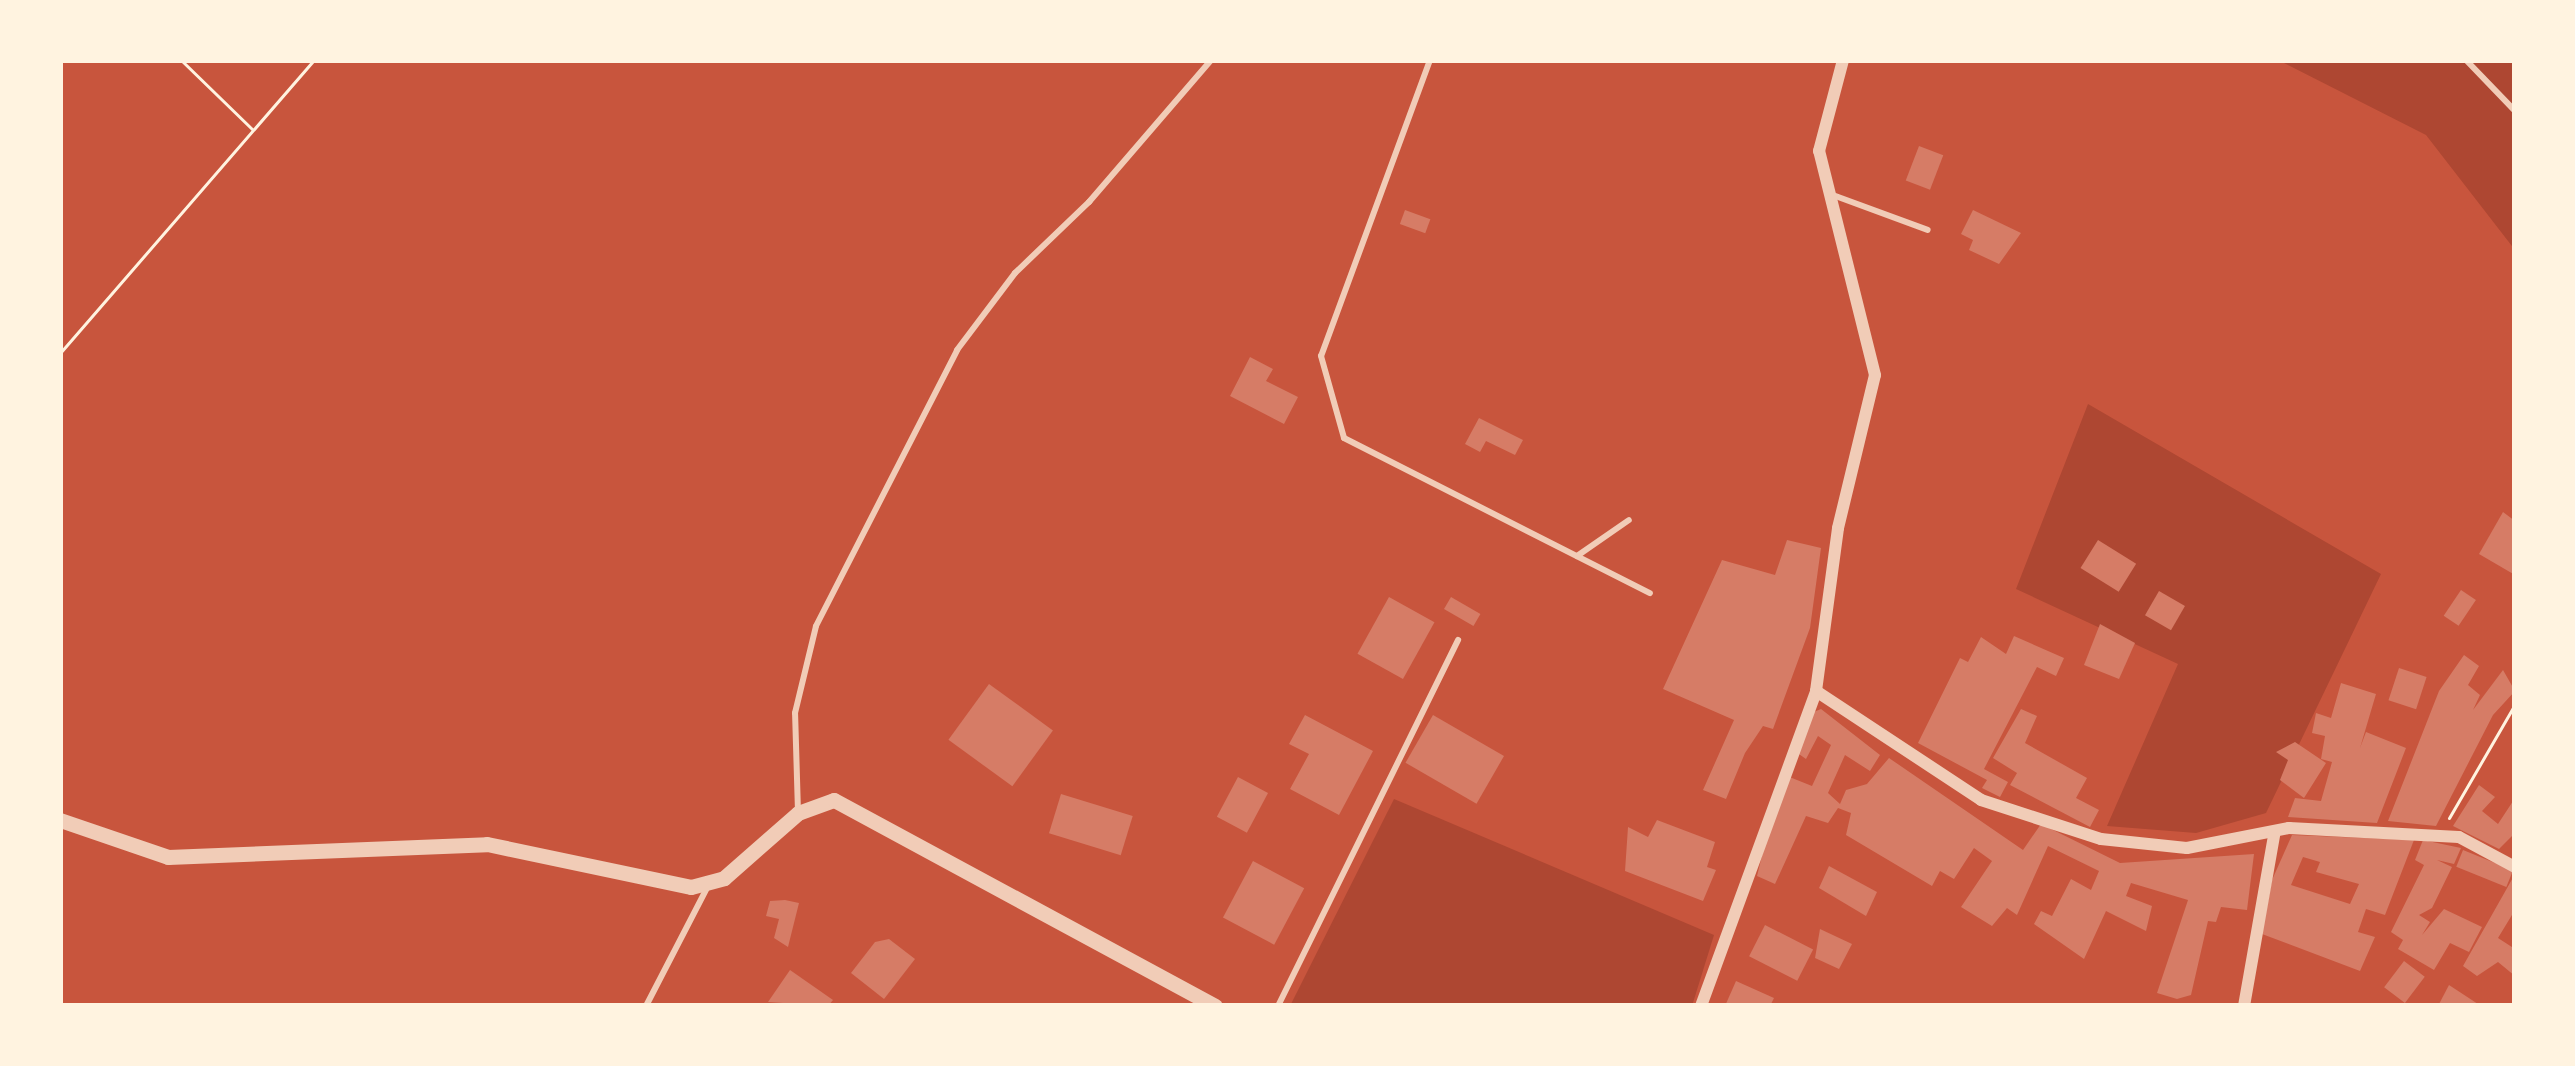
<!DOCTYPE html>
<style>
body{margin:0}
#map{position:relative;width:2575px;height:1066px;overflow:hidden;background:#c8553d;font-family:Figtree,sans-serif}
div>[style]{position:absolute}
.green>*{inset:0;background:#ae4732}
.building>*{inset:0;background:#d67c66;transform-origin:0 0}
.path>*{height:3px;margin:-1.5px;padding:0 1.5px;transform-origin:1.5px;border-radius:1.5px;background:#fff3e0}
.service>*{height:6px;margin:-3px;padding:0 3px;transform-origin:3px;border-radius:3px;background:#f1ccb7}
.minor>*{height:12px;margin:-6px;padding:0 6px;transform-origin:6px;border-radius:6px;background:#f1ccb7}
.tertiary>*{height:15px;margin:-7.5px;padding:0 7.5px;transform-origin:7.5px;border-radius:7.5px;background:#f1ccb7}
span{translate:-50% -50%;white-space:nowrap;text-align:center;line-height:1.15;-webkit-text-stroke:10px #fff3e0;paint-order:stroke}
.frame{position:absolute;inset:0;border:63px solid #fff3e0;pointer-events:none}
</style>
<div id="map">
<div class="green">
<div style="clip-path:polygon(2278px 60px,2515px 60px,2515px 250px,2426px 135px)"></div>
<div style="clip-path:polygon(2088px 404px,2381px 574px,2266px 813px,2196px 833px,2107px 826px,2178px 664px,2016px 589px)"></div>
<div style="clip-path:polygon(1394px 799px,1714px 935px,1692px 1006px,1290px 1006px)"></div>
</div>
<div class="building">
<div style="left:1919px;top:146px;width:26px;height:37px;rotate:21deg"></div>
<div style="left:1405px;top:210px;width:27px;height:15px;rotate:20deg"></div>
<div style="clip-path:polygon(1973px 210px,2021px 233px,1999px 264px,1969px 250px,1973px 240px,1961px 234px)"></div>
<div style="clip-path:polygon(1250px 357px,1273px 369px,1266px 381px,1298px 397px,1284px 424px,1230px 396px)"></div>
<div style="clip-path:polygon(1479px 418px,1523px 440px,1515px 455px,1486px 441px,1480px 452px,1465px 444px)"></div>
<div style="clip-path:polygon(2503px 512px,2515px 521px,2515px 575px,2479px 554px)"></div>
<div style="clip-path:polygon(1787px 540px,1821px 548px,1810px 628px,1773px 729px,1763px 726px,1745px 753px,1726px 799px,1703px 790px,1734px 720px,1663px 689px,1722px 560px,1775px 575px)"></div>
<div style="left:2098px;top:540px;width:45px;height:33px;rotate:32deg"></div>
<div style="left:2461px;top:590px;width:18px;height:31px;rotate:34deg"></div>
<div style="left:2159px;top:591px;width:30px;height:28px;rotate:30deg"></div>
<div style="left:1389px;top:597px;width:52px;height:65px;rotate:29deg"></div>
<div style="left:1451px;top:597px;width:34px;height:14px;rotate:30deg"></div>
<div style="clip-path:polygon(2100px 624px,2135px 643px,2119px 679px,2084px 665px)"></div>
<div style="clip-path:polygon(2014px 636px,2064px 658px,2056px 676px,2037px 667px,1984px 769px,2008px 782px,2000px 797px,1982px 788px,1987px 780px,1918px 743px,1960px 658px,1968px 662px,1981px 637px,2006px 654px)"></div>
<div style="clip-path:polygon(2464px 655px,2479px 666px,2468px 685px,2480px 695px,2473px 710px,2503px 670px,2515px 691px,2493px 715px,2436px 826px,2388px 821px,2439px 691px)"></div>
<div style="left:2399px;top:668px;width:29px;height:34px;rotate:18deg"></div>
<div style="clip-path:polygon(2341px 683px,2376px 694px,2360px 748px,2366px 732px,2406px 748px,2377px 823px,2288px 817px,2295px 798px,2321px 801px,2332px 762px,2321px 759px,2325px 736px,2312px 733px,2316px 713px,2331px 718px)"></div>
<div style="left:989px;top:684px;width:79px;height:69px;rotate:36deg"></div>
<div style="clip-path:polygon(1821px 709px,1880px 755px,1870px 771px,1845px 755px,1828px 793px,1840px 804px,1846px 790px,1867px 784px,1889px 758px,2023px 850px,2041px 824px,2120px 863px,2254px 854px,2247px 910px,2221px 907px,2216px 922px,2208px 921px,2191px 995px,2177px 999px,2157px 993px,2188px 900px,2131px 883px,2126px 896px,2152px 906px,2146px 931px,2106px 911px,2084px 959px,2034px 924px,2041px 911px,2052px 916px,2071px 879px,2091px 890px,2099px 871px,2048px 846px,2017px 915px,2007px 908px,1992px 926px,1961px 907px,1992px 861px,1974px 848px,1954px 879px,1940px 871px,1932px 886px,1846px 835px,1851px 813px,1838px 808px,1828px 823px,1806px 816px,1775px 884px,1757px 876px,1782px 774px,1812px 786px,1831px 745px,1818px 736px,1806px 759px,1796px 752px,1809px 714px)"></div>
<div style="clip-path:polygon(2021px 709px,2037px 716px,2025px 743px,2087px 778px,2076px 798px,2099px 810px,2090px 827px,2010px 785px,2017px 773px,1993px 758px)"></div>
<div style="clip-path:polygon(1305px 715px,1373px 751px,1339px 815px,1290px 789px,1309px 754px,1289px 744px)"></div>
<div style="left:1433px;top:715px;width:82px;height:55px;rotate:30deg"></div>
<div style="clip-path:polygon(2295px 742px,2326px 763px,2304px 798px,2280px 780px,2288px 760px,2276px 752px)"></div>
<div style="left:1238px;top:777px;width:34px;height:45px;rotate:28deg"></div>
<div style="clip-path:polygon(2479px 785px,2495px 797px,2482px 811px,2498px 824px,2515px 798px,2515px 833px,2499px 849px,2453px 826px)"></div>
<div style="left:1061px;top:794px;width:75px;height:41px;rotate:17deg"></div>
<div style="clip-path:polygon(1657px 820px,1715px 842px,1707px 867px,1716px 870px,1703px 901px,1625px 871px,1628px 827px,1648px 837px)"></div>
<div style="clip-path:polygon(evenodd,2292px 835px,2414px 840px,2385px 915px,2366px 909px,2358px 932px,2375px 937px,2360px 971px,2262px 934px,2272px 880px,2292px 835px,2303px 857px,2320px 862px,2316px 872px,2359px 884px,2350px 904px,2291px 885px,2303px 857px)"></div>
<div style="clip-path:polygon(2423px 840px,2461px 848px,2454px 864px,2437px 860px,2452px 867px,2432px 908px,2419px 915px,2430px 922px,2422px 935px,2444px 909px,2482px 927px,2469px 952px,2450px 943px,2434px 970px,2398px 949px,2403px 940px,2391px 932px,2424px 865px,2415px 860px)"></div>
<div style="left:2463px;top:850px;width:54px;height:18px;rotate:22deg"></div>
<div style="left:1253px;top:861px;width:58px;height:64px;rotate:28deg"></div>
<div style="clip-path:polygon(1829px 866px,1877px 892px,1866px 916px,1819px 888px)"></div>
<div style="clip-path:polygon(2515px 874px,2515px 910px,2498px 938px,2515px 949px,2515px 976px,2498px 962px,2477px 976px,2463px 966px)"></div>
<div style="clip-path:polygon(785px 900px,799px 903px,788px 947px,774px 938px,779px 919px,766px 916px,770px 901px)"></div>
<div style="left:1765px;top:925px;width:54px;height:35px;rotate:27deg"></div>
<div style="clip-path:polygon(1820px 929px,1852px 944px,1839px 969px,1815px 958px)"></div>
<div style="clip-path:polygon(889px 939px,915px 959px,884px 999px,851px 973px,875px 942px)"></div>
<div style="left:2404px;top:961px;width:26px;height:33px;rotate:37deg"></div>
<div style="clip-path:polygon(790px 970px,833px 1000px,828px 1006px,768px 1002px)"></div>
<div style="clip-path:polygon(1736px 981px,1774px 998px,1770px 1006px,1725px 1006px)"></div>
<div style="clip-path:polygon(2449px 985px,2481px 1006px,2438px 1006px)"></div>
</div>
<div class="path">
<div style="left:181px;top:60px;width:99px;rotate:44.2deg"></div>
<div style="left:60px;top:353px;width:388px;rotate:-49.1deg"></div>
<div style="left:2449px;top:818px;width:132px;rotate:-59.9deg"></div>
</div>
<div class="service">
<div style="left:1430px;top:60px;width:315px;rotate:110.2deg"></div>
<div style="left:1321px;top:356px;width:85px;rotate:74.3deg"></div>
<div style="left:1344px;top:438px;width:343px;rotate:26.9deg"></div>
<div style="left:2466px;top:60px;width:71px;rotate:46.1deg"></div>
<div style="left:1830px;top:194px;width:104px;rotate:20.2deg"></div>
<div style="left:1577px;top:556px;width:63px;rotate:-34.7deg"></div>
<div style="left:798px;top:812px;width:99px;rotate:-91.7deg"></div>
<div style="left:795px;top:713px;width:89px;rotate:-76.4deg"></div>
<div style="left:816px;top:626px;width:310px;rotate:-62.9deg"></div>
<div style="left:957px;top:350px;width:96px;rotate:-53deg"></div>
<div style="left:1015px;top:273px;width:103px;rotate:-43.8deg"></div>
<div style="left:1089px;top:202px;width:187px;rotate:-49.3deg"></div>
<div style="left:646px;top:1006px;width:137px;rotate:-62.7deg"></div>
<div style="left:1278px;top:1006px;width:408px;rotate:-63.8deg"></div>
</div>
<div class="minor">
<div style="left:1816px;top:691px;width:198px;rotate:33.4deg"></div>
<div style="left:1981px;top:800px;width:126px;rotate:18deg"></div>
<div style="left:2101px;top:839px;width:86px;rotate:6deg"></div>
<div style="left:2187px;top:848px;width:104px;rotate:-11.1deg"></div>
<div style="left:2289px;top:828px;width:170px;rotate:3deg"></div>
<div style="left:2459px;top:837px;width:64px;rotate:28.2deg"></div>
<div style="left:1701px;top:1006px;width:335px;rotate:-69.9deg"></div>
<div style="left:1816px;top:691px;width:164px;rotate:-82.3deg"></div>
<div style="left:1838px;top:528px;width:157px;rotate:-76.4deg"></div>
<div style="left:1875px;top:375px;width:231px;rotate:-104deg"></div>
<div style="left:1819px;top:151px;width:94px;rotate:-75.2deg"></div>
<div style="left:2244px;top:1006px;width:174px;rotate:-80deg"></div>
</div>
<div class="tertiary">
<div style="left:60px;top:820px;width:114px;rotate:18.9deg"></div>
<div style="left:168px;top:857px;width:319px;rotate:-2.3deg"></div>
<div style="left:487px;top:844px;width:208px;rotate:11.9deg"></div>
<div style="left:691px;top:887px;width:34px;rotate:-15deg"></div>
<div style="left:724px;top:878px;width:98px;rotate:-41.3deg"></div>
<div style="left:798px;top:813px;width:38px;rotate:-20deg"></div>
<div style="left:834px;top:800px;width:433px;rotate:28.4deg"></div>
</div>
<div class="frame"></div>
</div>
